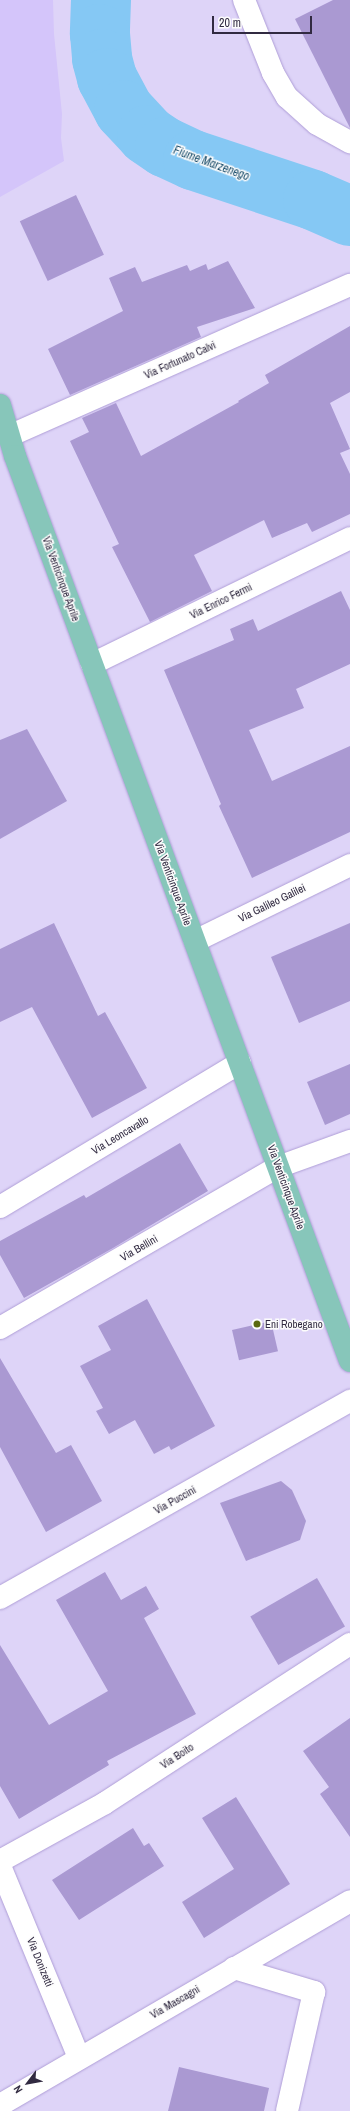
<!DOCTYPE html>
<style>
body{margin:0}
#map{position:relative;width:350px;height:2111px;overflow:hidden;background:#ded4f8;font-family:"Archivo Narrow",sans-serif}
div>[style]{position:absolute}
.built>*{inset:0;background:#d4c5fa}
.river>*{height:60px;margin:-30px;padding:0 30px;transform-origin:30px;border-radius:30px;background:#85c8f4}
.building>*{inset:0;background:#aa99d2;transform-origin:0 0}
.roads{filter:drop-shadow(0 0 1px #af9ed7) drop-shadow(0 0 1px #af9ed7)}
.minor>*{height:22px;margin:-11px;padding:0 11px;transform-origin:11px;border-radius:11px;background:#fff}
.major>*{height:22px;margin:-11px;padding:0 11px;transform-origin:11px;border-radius:11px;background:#87c6ba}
.dots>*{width:11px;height:11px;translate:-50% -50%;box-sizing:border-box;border:2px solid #fcfcfc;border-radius:50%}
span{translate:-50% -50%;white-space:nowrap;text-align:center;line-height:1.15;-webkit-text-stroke:3px #fcfcfc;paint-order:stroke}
.street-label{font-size:11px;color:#312a41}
.poi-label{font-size:11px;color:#312a41}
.left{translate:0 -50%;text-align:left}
.water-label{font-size:12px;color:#1a4e6c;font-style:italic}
.north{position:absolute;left:8px;top:2063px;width:40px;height:40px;-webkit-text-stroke:3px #fcfcfc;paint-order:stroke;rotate:238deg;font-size:11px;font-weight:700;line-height:16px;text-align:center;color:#312a41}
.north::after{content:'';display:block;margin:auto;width:14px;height:18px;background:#312a41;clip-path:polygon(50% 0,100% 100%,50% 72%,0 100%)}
.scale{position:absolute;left:212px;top:16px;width:100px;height:18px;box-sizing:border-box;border:2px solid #312a41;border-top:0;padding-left:5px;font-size:12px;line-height:14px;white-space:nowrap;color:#312a41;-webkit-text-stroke:3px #fcfcfc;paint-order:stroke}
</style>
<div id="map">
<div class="built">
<div style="clip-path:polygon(0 0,53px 0,54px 34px,62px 114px,61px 138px,64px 161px,0 197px)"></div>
</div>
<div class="river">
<div style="left:101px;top:0;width:34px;rotate:92deg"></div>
<div style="left:100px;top:34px;width:25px;rotate:85deg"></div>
<div style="left:102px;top:59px;width:20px;rotate:75deg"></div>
<div style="left:107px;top:78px;width:36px;rotate:62deg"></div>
<div style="left:124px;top:110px;width:34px;rotate:47deg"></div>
<div style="left:147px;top:135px;width:22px;rotate:34deg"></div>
<div style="left:165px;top:147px;width:31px;rotate:25deg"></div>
<div style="left:193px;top:160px;width:126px;rotate:18.4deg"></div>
<div style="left:313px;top:200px;width:40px;rotate:23.4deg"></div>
</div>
<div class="building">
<div style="clip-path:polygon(333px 0,350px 0,350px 128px,295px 19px)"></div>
<div style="left:76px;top:195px;width:66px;height:62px;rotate:65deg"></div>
<div style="clip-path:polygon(228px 261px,255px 308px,197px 327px,201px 337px,70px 395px,48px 349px,123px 311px,109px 278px,135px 267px,142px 282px,187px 265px,190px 271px,206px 264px,208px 270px)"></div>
<div style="clip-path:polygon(350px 326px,350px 392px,330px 403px,350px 449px,340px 453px,350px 474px,350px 514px,312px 532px,307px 523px,272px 538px,264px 520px,194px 555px,212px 591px,150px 622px,112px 547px,119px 544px,70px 441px,89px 432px,82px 418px,116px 403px,141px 456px,239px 402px,238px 401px,269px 383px,265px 375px)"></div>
<div style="clip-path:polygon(341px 591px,350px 610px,350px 664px,296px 689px,304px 708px,249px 730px,272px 781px,350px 746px,350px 832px,252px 878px,219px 806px,221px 804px,164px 670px,234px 640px,230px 629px,253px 619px,258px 631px)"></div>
<div style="clip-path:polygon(27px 729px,67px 801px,0 839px,0 740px)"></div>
<div style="clip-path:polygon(54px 923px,98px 1016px,105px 1012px,147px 1088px,92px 1118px,32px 1007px,0 1022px,0 949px)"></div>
<div style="clip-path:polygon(350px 923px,350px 1001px,299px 1023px,271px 957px)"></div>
<div style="clip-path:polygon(350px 1064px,350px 1114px,325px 1125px,307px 1082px)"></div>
<div style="clip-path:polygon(180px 1143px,208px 1191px,113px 1248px,24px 1298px,0 1255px,0 1241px,84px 1195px,86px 1198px)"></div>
<div style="clip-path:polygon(147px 1299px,215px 1426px,171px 1450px,169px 1446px,154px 1454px,135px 1420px,109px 1434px,96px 1411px,103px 1408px,80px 1366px,111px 1350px,98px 1326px)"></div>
<div style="left:271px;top:1321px;width:31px;height:40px;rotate:77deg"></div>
<div style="clip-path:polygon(0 1358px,56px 1453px,71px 1445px,102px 1501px,46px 1532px,0 1447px)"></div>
<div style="clip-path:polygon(281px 1481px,292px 1490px,306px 1521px,300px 1540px,246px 1561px,220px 1503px)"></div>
<div style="clip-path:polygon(105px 1572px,121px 1600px,146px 1586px,159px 1609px,144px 1618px,196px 1714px,107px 1761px,109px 1765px,19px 1819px,0 1786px,0 1645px,49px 1725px,108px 1691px,56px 1600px)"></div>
<div style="left:317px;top:1578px;width:56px;height:77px;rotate:60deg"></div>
<div style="clip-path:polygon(350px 1718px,350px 1837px,320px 1794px,329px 1787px,303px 1751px)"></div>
<div style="clip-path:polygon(236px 1797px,290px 1884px,204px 1938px,182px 1902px,234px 1869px,202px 1818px)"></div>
<div style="clip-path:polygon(133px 1828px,144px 1846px,149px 1843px,164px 1866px,79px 1920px,52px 1880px)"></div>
<div style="clip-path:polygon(179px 2067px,269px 2088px,264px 2111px,168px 2111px)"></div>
</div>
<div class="roads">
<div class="minor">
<div style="left:244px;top:0;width:79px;rotate:68.3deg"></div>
<div style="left:273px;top:73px;width:28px;rotate:60deg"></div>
<div style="left:287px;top:97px;width:40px;rotate:42deg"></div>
<div style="left:317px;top:124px;width:38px;rotate:29deg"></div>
<div style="left:9px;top:436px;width:373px;rotate:-23.9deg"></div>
<div style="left:92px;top:664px;width:287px;rotate:-26deg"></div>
<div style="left:195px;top:941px;width:173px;rotate:-26.1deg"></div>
<div style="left:0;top:1207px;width:280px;rotate:-31deg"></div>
<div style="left:0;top:1328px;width:321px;rotate:-30.1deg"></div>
<div style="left:278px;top:1167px;width:77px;rotate:-19.9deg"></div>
<div style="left:0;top:1598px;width:402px;rotate:-29.4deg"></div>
<div style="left:0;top:1861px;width:120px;rotate:-28.9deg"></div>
<div style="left:105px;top:1803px;width:292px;rotate:-33deg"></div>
<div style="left:0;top:1866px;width:208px;rotate:67.6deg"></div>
<div style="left:234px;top:1968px;width:84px;rotate:16.7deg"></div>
<div style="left:314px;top:1992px;width:122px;rotate:102.8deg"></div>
<div style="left:0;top:2105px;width:405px;rotate:-30.2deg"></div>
</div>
<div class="major">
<div style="left:0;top:405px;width:53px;rotate:73.6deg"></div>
<div style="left:15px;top:456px;width:965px;rotate:69.69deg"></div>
</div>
</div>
<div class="dots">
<div style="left:257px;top:1324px;background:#5b680e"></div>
</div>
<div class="street-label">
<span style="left:180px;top:360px;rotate:-24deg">Via Fortunato Calvi</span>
<span style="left:61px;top:579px;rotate:70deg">Via Venticinque Aprile</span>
<span style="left:221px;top:601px;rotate:-26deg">Via Enrico Fermi</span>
<span style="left:173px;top:883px;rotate:70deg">Via Venticinque Aprile</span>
<span style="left:272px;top:903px;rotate:-26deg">Via Galileo Galilei</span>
<span style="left:120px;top:1135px;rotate:-31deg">Via Leoncavallo</span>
<span style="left:286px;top:1187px;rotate:70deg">Via Venticinque Aprile</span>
<span style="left:139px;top:1248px;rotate:-30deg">Via Bellini</span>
<span style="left:175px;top:1500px;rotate:-29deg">Via Puccini</span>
<span style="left:177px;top:1756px;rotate:-33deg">Via Boito</span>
<span style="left:40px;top:1962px;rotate:68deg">Via Donizetti</span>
<span style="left:175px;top:2002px;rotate:-30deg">Via Mascagni</span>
</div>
<div class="poi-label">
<span class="left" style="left:265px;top:1324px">Eni Robegano</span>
</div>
<div class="water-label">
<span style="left:211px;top:164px;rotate:20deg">Fiume Marzenego</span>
</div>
<div class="north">N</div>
<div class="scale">20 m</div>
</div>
